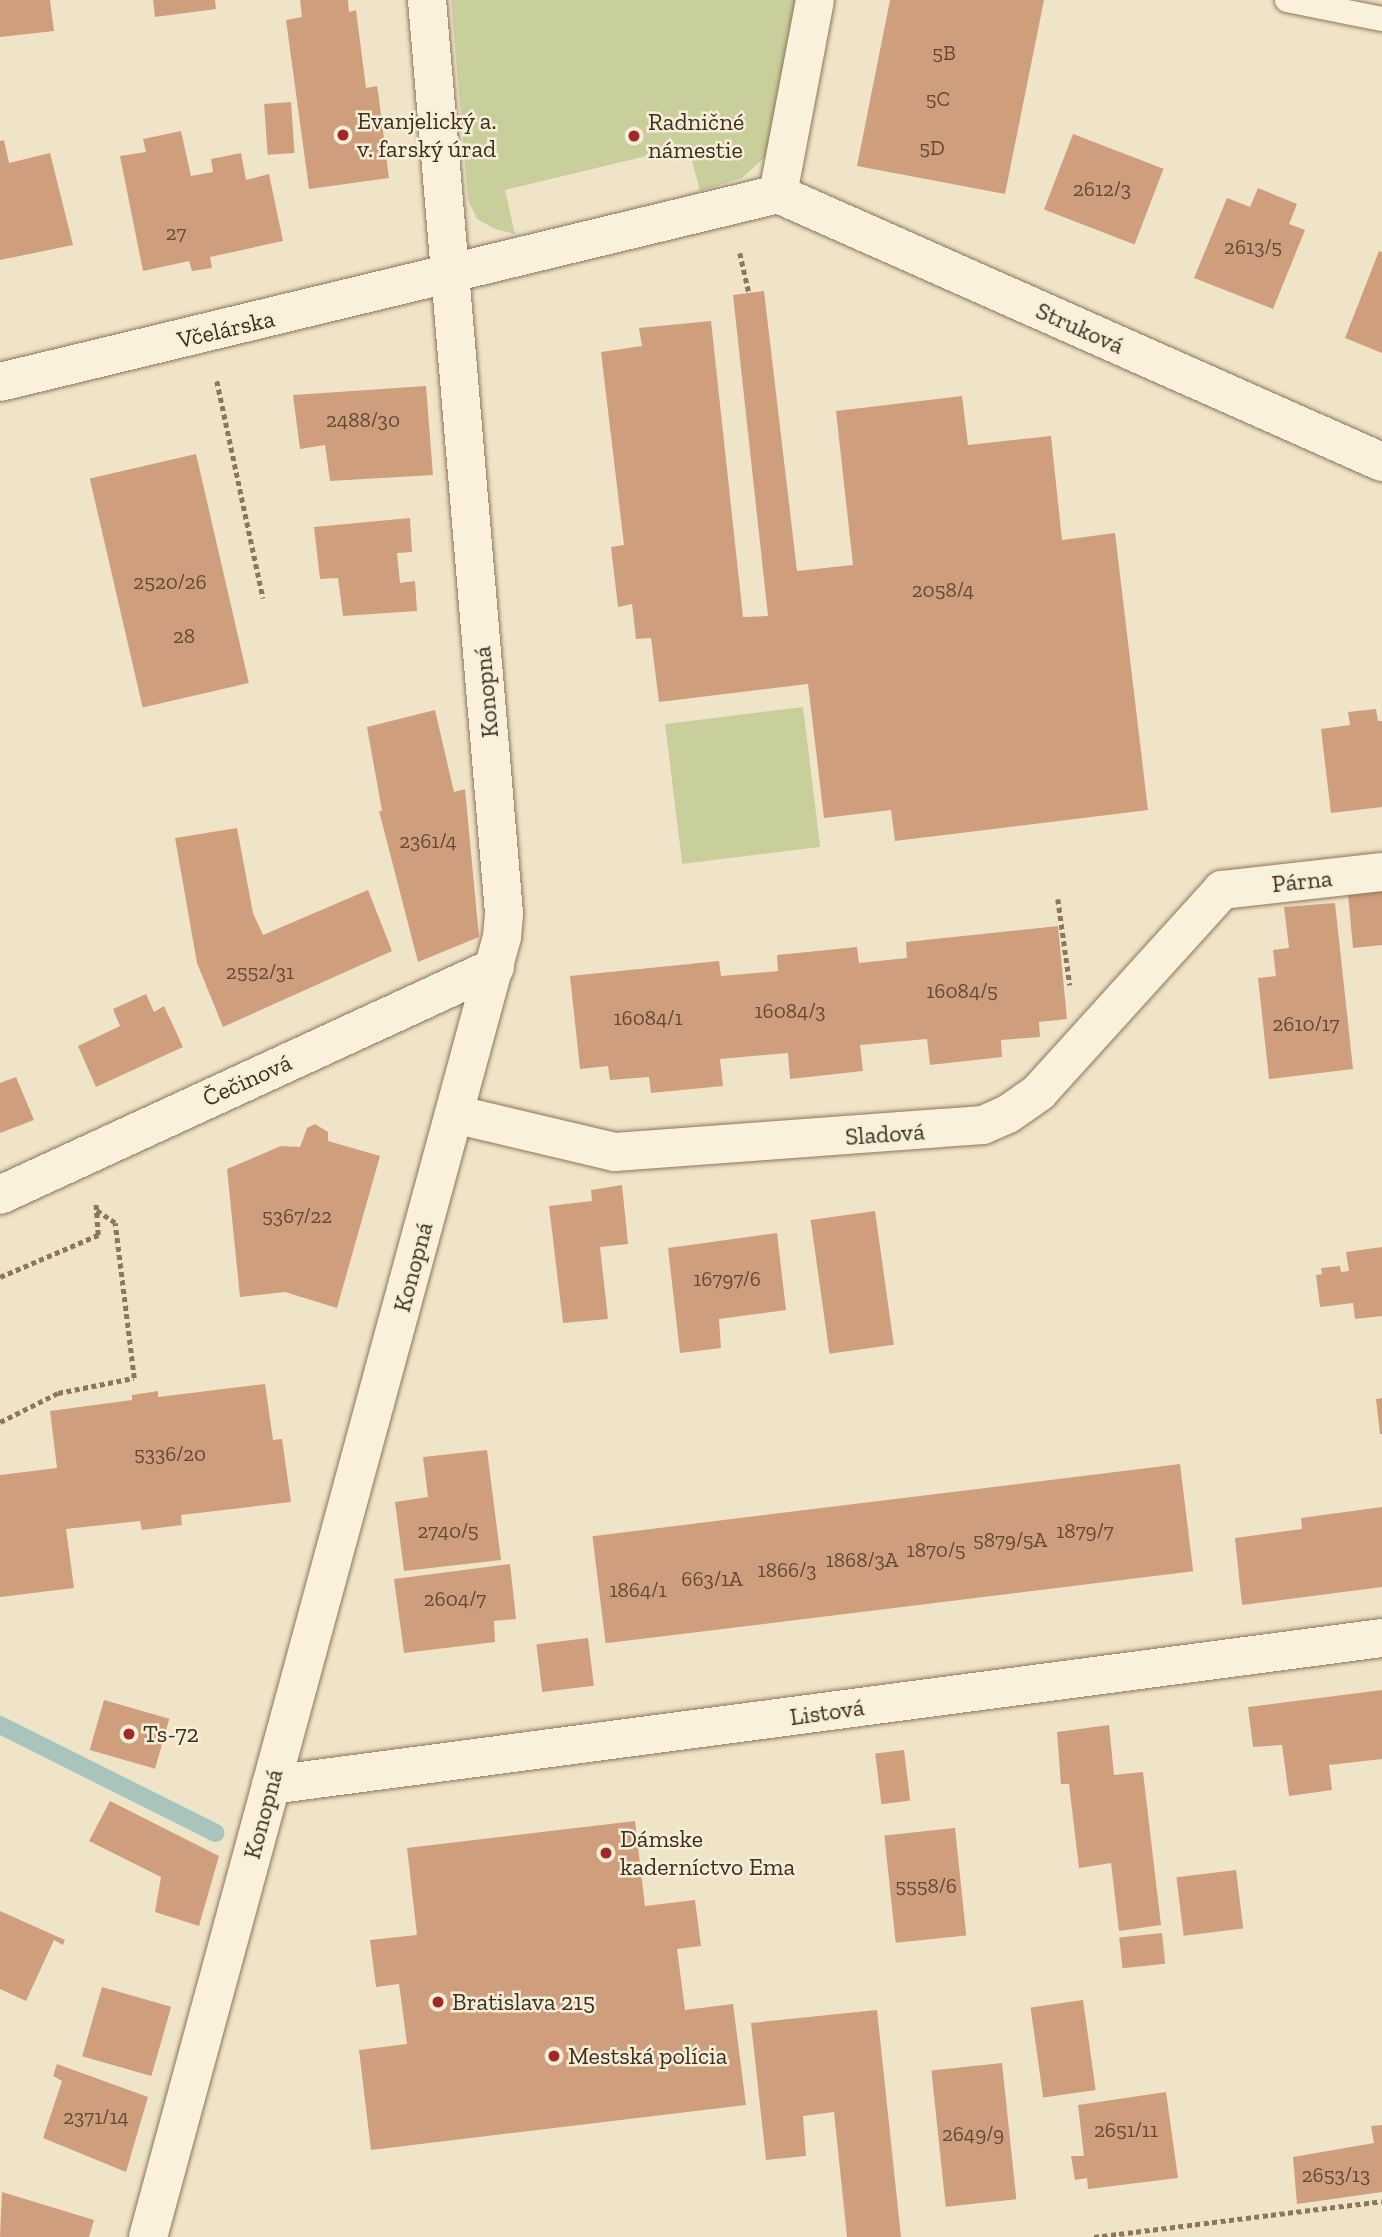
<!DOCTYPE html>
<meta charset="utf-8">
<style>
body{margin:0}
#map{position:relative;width:1382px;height:2237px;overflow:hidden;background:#f0e4c8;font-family:"Zilla Slab",serif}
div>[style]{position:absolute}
.green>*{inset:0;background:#c9cf9b;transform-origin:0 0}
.stream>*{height:18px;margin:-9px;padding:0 9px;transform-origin:9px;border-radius:9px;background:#a9c4bc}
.building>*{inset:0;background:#cf9f7d;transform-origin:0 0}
.path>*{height:4.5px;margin-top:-2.25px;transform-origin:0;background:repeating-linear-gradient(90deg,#8d765c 0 5px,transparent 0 8.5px)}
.roads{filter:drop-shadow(0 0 2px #8d765c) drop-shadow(0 0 2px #8d765c)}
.service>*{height:24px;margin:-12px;padding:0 12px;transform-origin:12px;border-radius:12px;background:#faf1dc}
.minor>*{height:38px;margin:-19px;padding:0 19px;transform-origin:19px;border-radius:19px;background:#faf1dc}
.dots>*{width:19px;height:19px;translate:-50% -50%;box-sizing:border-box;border:4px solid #f7eed8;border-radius:50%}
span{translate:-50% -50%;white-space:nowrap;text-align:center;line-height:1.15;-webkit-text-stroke:5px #f7eed8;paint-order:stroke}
.number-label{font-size:21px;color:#624a37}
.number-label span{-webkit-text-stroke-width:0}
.poi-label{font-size:24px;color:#3d2e20}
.left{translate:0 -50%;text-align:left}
.street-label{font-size:24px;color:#3d2e20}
</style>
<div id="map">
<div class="green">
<div style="clip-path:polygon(451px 0,796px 0,769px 153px,742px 178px,700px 191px,688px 146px,505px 190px,515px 234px,495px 229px,477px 219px,468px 200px)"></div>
<div style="left:803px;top:707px;width:141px;height:139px;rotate:83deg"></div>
</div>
<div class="stream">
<div style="left:0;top:1725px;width:241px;rotate:26.6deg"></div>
</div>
<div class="building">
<div style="clip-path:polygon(0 0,50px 0,54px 31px,0 37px)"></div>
<div style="clip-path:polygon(153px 0,215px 0,216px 9px,155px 17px)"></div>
<div style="clip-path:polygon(300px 0,348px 0,349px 12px,356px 10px,366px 88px,377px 86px,378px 91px,389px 178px,309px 189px,286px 20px,302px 17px)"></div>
<div style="clip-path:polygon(890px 0,1044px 0,1005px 194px,857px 166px)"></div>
<div style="left:291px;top:102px;width:51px;height:27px;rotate:86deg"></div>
<div style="clip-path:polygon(181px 131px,191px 176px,213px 172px,211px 159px,241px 153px,246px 180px,269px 174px,283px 241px,210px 257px,212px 268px,192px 271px,189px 261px,143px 271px,120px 156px,146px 152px,143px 139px)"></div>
<div style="left:1073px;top:134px;width:97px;height:81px;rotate:21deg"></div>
<div style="clip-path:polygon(4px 140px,9px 163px,50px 153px,73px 245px,0 260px,0 141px)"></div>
<div style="clip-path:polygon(1258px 188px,1297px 204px,1289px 224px,1305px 230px,1273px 309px,1194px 278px,1227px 198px,1250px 207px)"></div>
<div style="clip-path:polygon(1379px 251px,1382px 252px,1382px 353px,1345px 338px)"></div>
<div style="clip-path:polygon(764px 291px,797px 571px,853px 565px,836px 411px,962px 396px,968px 445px,1051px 436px,1062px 540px,1115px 533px,1148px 810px,895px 841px,891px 810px,824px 818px,808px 684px,659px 702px,651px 638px,636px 639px,632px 604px,618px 607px,611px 547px,624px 545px,601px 352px,642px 346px,639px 328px,711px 321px,743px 617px,768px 616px,733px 295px)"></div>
<div style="clip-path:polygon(426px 386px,433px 475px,330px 481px,325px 445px,300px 449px,293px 395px)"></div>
<div style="left:196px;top:454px;width:235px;height:109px;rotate:77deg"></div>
<div style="clip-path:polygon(410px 518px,412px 552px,397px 553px,400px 583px,415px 581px,417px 611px,343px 616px,338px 578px,320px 579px,314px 527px)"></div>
<div style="clip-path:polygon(1376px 709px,1378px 721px,1382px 721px,1382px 807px,1331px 813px,1321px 729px,1350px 725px,1348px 712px)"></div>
<div style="clip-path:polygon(435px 710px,454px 792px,465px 789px,479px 937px,418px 962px,379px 811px,382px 811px,367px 727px)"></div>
<div style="clip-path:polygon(237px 828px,253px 913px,263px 935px,368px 890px,392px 951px,223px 1027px,197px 963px,175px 838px)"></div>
<div style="clip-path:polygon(1382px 891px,1382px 945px,1353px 948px,1348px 894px)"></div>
<div style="clip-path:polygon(1335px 903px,1353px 1069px,1269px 1079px,1258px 978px,1276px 976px,1273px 950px,1289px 948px,1284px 907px)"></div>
<div style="clip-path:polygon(1058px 926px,1067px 1019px,1039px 1022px,1040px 1037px,1001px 1040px,1002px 1057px,930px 1065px,927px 1039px,860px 1045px,863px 1071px,790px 1079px,788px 1053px,720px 1059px,723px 1086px,651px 1093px,649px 1077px,610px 1080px,608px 1066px,580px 1069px,570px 976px,719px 961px,721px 976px,778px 971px,777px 955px,857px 947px,859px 963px,907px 958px,906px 942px)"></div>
<div style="clip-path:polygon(146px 994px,154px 1012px,164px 1006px,183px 1047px,96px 1087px,78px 1046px,120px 1026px,113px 1009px)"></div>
<div style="clip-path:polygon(16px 1077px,34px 1120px,0 1133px,0 1083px)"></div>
<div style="clip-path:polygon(315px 1124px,328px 1132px,328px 1141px,380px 1156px,337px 1308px,285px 1292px,240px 1297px,227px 1169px,281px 1146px,300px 1147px,307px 1128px)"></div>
<div style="clip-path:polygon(622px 1185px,628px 1244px,600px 1247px,608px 1319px,563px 1323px,549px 1206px,592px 1201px,591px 1190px)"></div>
<div style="left:875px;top:1211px;width:135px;height:65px;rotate:82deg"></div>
<div style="clip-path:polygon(777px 1233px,786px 1310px,719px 1319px,721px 1348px,680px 1353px,668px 1248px)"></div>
<div style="clip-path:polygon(1382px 1247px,1382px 1316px,1355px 1319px,1353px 1303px,1320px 1307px,1316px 1275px,1322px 1274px,1321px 1268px,1340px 1266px,1341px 1272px,1349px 1271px,1346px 1252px)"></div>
<div style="clip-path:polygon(265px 1384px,273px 1440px,282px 1439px,291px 1502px,181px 1515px,182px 1525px,142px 1530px,140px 1521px,66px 1529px,74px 1588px,0 1597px,0 1475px,57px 1468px,50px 1411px,132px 1400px,132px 1395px,158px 1391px,158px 1397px)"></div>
<div style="clip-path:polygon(1382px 1398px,1382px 1434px,1380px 1434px,1376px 1399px)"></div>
<div style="clip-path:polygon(487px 1450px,501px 1560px,404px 1571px,395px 1502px,428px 1497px,423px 1457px)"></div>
<div style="left:1180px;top:1464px;width:108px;height:592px;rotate:83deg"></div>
<div style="clip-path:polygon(1382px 1507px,1382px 1587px,1242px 1605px,1235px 1538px,1302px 1529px,1301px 1518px)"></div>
<div style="clip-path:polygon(510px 1564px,516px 1619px,494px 1621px,495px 1642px,404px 1653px,394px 1579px)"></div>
<div style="left:588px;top:1638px;width:48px;height:52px;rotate:83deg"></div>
<div style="clip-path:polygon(1382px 1690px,1382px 1759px,1329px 1765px,1332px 1790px,1289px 1796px,1282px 1745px,1253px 1747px,1248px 1707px)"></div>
<div style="left:104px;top:1700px;width:68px;height:52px;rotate:16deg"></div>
<div style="clip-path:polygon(1109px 1725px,1114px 1775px,1143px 1772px,1161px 1925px,1119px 1931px,1111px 1863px,1079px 1868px,1069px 1784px,1061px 1784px,1057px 1732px)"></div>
<div style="left:904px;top:1750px;width:51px;height:29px;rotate:83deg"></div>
<div style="clip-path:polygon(110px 1801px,219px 1856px,199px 1926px,155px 1912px,161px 1877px,89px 1841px)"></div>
<div style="clip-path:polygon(635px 1821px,645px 1906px,695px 1900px,701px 1946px,677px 1949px,685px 2010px,733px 2004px,746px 2105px,371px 2150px,359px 2050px,407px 2044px,399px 1984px,376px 1987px,370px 1940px,417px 1935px,407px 1848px)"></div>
<div style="left:955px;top:1828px;width:108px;height:71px;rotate:84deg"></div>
<div style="left:1236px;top:1870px;width:59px;height:60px;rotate:83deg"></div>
<div style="clip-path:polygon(0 1911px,65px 1940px,63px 1945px,54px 1940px,26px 2001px,0 1989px)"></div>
<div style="left:1162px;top:1933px;width:31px;height:43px;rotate:84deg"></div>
<div style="left:102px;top:1987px;width:72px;height:72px;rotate:16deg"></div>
<div style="left:1083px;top:2000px;width:91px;height:53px;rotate:82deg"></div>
<div style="clip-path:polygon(877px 2010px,901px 2237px,847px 2237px,834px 2112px,803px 2116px,806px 2156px,766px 2160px,751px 2023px)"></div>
<div style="left:1002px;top:2063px;width:137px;height:71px;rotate:84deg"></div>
<div style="clip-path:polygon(57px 2064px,148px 2097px,126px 2172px,43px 2138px,62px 2081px,53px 2076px)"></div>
<div style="clip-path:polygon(1166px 2092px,1178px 2178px,1088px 2189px,1087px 2178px,1075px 2180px,1071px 2156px,1084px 2156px,1078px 2105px)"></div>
<div style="clip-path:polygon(1382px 2125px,1382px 2192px,1297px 2204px,1293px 2157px,1374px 2143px,1371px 2126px)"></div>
<div style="clip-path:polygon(2px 2192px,94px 2220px,89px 2237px,0 2237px)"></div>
</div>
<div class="path">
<div style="left:740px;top:253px;width:41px;rotate:77.3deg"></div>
<div style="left:217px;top:381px;width:222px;rotate:78deg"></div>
<div style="left:1058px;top:899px;width:87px;rotate:82.1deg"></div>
<div style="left:0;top:1277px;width:107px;rotate:-23.2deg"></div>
<div style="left:98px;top:1235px;width:32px;rotate:-94deg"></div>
<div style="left:0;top:1422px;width:65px;rotate:-26.6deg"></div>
<div style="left:58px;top:1393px;width:77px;rotate:-11.2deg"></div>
<div style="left:134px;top:1378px;width:156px;rotate:-97deg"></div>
<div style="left:115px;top:1223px;width:22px;rotate:-146deg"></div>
<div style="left:1094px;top:2237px;width:290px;rotate:-7.1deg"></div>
</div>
<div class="roads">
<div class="service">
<div style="left:1287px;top:0;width:97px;rotate:11.3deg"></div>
</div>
<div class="minor">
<div style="left:778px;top:194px;width:661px;rotate:23.93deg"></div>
<div style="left:778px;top:194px;width:197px;rotate:-79.2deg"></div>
<div style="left:0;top:382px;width:800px;rotate:-13.58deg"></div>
<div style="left:454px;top:1114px;width:165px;rotate:13.3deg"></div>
<div style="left:615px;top:1152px;width:369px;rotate:-4.2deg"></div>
<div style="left:983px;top:1125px;width:27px;rotate:-24deg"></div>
<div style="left:1008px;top:1114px;width:38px;rotate:-35deg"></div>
<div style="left:1039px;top:1092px;width:273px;rotate:-47.8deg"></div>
<div style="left:1222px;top:890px;width:161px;rotate:-6.4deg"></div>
<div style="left:0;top:1195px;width:545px;rotate:-24.73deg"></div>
<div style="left:271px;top:1785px;width:1121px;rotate:-7.54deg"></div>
<div style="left:148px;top:2237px;width:1347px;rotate:-74.77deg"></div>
<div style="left:502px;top:937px;width:24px;rotate:-85deg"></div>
<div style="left:504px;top:913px;width:916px;rotate:-94.82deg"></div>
</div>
</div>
<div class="dots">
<div style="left:343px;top:135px;background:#9e2a2b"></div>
<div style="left:634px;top:136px;background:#9e2a2b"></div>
<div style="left:129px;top:1734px;background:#9e2a2b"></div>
<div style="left:606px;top:1853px;background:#9e2a2b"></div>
<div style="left:438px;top:2002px;background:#9e2a2b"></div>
<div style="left:554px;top:2056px;background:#9e2a2b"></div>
</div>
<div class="number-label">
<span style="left:944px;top:53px">5B</span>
<span style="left:938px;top:99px">5C</span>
<span style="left:932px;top:148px">5D</span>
<span style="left:1102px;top:189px">2612/3</span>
<span style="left:176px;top:233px">27</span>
<span style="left:1253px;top:247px">2613/5</span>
<span style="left:363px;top:420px">2488/30</span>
<span style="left:170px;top:582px">2520/26</span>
<span style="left:943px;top:590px">2058/4</span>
<span style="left:184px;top:636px">28</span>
<span style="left:428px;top:841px">2361/4</span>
<span style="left:260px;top:972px">2552/31</span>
<span style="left:962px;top:991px">16084/5</span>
<span style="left:790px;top:1011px">16084/3</span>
<span style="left:648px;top:1018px">16084/1</span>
<span style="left:1306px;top:1024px">2610/17</span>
<span style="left:297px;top:1216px">5367/22</span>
<span style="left:727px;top:1279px">16797/6</span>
<span style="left:170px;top:1454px">5336/20</span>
<span style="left:448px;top:1531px">2740/5</span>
<span style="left:1085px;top:1531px">1879/7</span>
<span style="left:1010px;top:1540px">5879/5A</span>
<span style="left:936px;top:1550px">1870/5</span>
<span style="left:862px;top:1560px">1868/3A</span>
<span style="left:787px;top:1570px">1866/3</span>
<span style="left:712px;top:1579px">663/1A</span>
<span style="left:638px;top:1590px">1864/1</span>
<span style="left:455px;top:1599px">2604/7</span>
<span style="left:926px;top:1886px">5558/6</span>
<span style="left:96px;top:2117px">2371/14</span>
<span style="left:1126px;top:2130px">2651/11</span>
<span style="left:973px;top:2134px">2649/9</span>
<span style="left:1336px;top:2175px">2653/13</span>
</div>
<div class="poi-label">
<span class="left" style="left:357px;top:135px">Evanjelický a.<br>v. farský úrad</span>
<span class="left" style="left:648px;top:136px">Radničné<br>námestie</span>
<span class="left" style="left:143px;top:1734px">Ts-72</span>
<span class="left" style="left:620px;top:1853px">Dámske<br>kaderníctvo Ema</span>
<span class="left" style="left:452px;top:2002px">Bratislava 215</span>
<span class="left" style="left:568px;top:2056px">Mestská polícia</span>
</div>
<div class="street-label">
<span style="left:1080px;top:328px;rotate:24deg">Struková</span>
<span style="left:226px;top:329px;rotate:-13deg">Včelárska</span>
<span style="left:486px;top:692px;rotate:-95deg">Konopná</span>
<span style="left:1302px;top:881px;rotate:-6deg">Párna</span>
<span style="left:247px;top:1080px;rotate:-24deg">Čečinová</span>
<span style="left:885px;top:1134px;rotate:-4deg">Sladová</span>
<span style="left:413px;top:1267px;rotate:-75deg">Konopná</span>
<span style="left:827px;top:1712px;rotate:-8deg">Listová</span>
<span style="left:263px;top:1814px;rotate:-75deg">Konopná</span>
</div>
</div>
